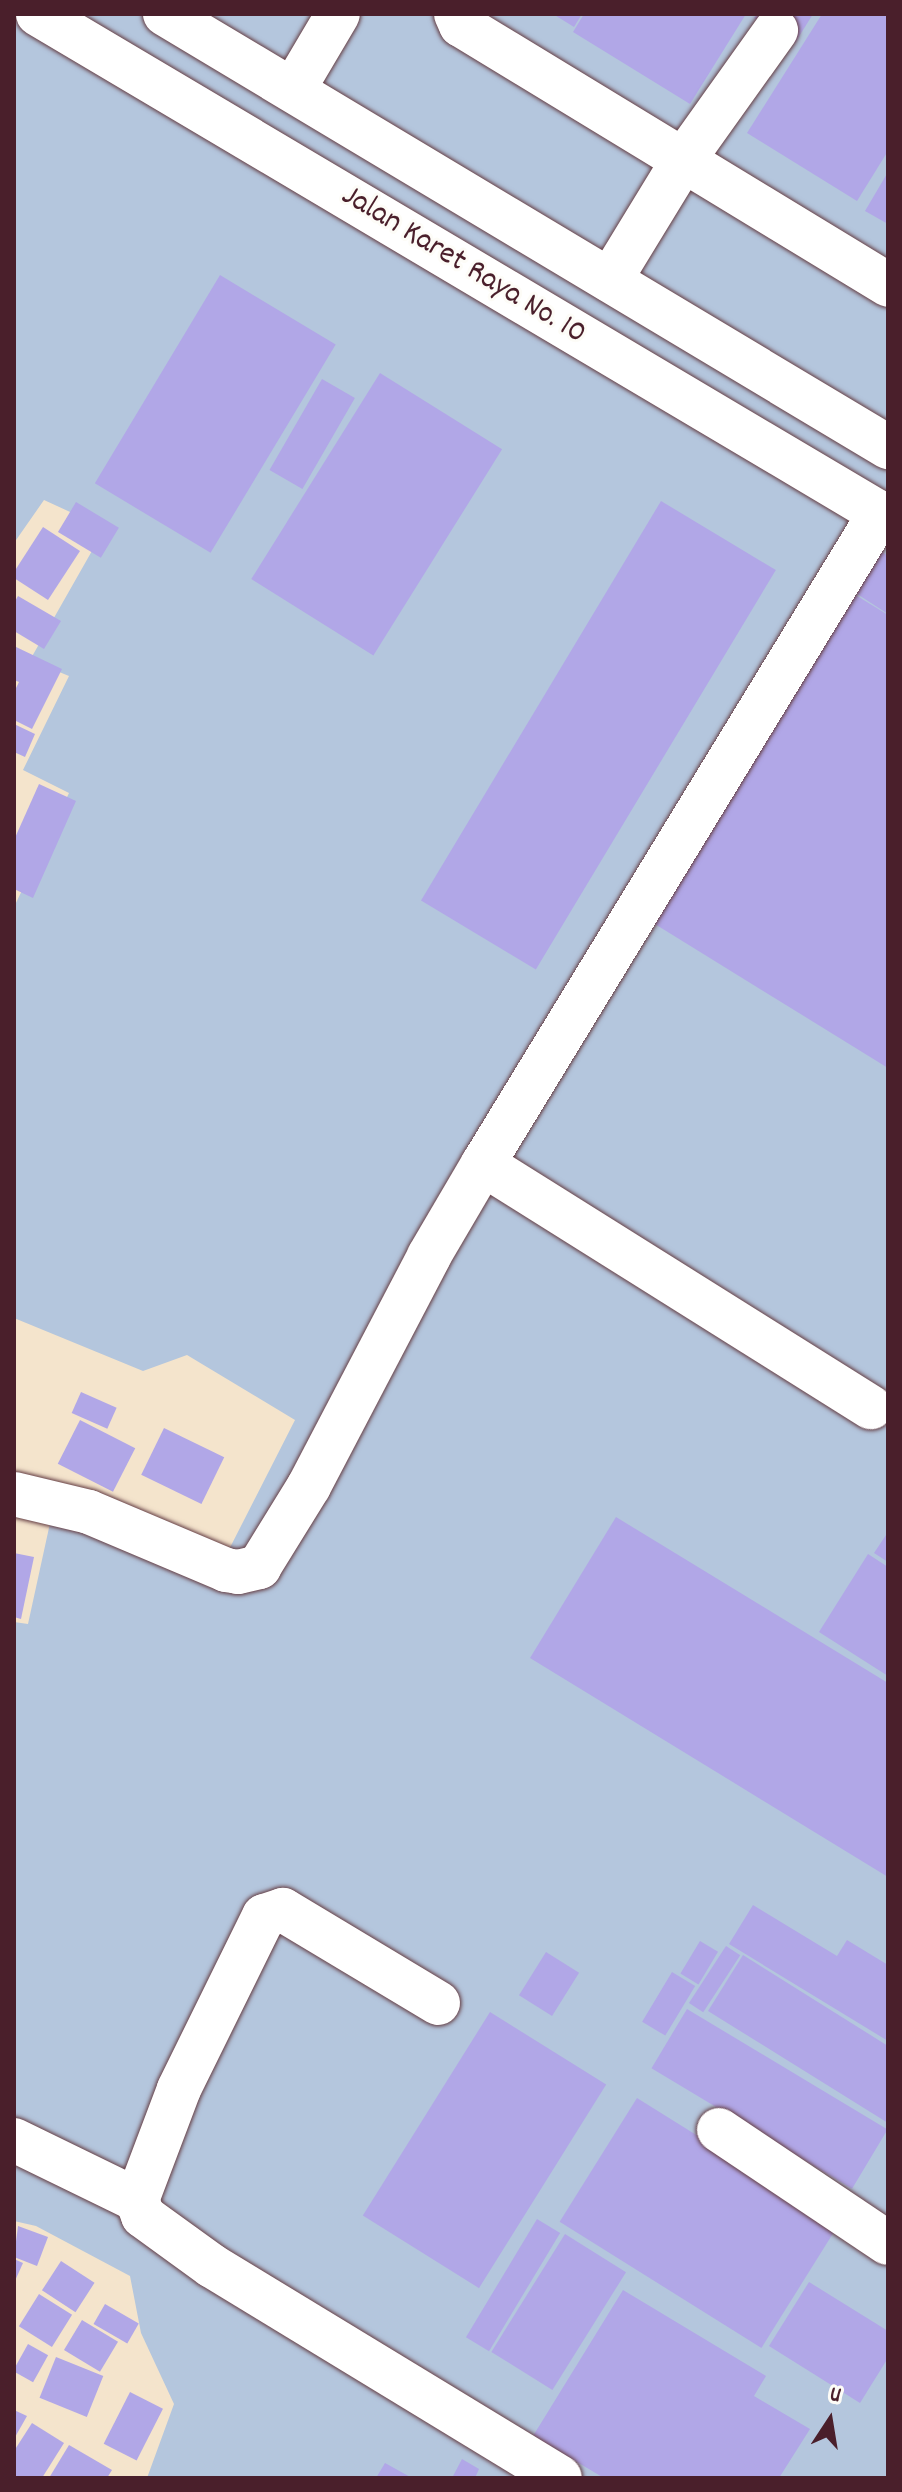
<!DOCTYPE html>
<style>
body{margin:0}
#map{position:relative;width:902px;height:2492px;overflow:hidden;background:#f4e4cc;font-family:Dekko,sans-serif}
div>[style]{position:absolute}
.industrial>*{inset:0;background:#b4c6dd}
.building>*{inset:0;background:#b1a7e7;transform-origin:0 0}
.roads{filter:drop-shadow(0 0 2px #643d43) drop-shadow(0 0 2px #643d43)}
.minor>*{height:44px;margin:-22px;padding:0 22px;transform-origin:22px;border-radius:22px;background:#fff}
span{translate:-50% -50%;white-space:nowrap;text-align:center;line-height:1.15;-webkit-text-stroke:6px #fdfcf7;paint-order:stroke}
.street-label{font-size:32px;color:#4a1f2b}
.frame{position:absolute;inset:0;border:16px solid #4a1f2b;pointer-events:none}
.north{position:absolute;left:790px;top:2380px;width:80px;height:80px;-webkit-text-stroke:6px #fdfcf7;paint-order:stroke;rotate:12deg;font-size:22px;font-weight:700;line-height:32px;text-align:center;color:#4a1f2b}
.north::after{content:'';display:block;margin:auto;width:28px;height:36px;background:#4a1f2b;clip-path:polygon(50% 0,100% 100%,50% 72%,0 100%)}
</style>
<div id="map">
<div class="industrial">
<div style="clip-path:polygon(14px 14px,888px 14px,888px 2478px,147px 2478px,174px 2404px,141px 2333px,130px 2276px,36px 2226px,14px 2221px,14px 1622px,28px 1624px,52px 1514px,215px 1577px,295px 1420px,187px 1355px,143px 1371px,14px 1318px,14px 907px,69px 793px,23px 770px,69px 676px,30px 660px,105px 528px,44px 500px,14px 543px)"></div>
</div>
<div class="building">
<div style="clip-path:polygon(553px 14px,582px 14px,574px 27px)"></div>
<div style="clip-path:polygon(584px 14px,746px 14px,690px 104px,573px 32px)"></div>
<div style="clip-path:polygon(757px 14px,813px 14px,795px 43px,754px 18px)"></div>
<div style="clip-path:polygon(822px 14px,888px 14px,888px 151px,857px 201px,747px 133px)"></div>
<div style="clip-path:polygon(888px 172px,888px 224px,865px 211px)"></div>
<div style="left:220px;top:275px;width:135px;height:243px;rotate:31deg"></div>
<div style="left:380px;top:373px;width:144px;height:243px;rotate:32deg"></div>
<div style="left:322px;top:379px;width:38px;height:105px;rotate:30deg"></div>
<div style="left:661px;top:501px;width:134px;height:466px;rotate:31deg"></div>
<div style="left:76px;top:502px;width:50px;height:35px;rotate:31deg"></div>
<div style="clip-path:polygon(43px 527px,80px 551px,48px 600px,14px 578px,14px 572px)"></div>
<div style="clip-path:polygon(880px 551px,888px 556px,888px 614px,854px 592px)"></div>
<div style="clip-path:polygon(854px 594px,888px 615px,888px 1068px,650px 921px)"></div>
<div style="clip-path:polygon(18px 596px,61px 621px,44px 649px,14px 631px,14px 603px)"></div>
<div style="clip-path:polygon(14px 646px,62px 669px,32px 729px,14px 720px,14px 692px,19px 682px,14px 680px)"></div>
<div style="clip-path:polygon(14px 724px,35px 734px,25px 757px,14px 752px)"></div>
<div style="clip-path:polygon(39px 784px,76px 801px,33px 898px,14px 889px,14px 840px)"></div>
<div style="left:81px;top:1392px;width:39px;height:23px;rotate:24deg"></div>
<div style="left:80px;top:1420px;width:62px;height:49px;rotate:27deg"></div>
<div style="left:164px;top:1428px;width:67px;height:52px;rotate:26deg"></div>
<div style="clip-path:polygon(616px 1517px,888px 1683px,888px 1877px,530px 1658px)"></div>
<div style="clip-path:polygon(888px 1532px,888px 1562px,874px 1553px)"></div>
<div style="clip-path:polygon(14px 1553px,34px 1557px,21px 1619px,14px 1617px)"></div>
<div style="clip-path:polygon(868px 1554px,888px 1567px,888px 1676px,819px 1632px)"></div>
<div style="clip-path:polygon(753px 1905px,837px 1956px,847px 1940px,888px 1965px,888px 2041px,729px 1944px)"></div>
<div style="left:700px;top:1941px;width:21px;height:38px;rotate:31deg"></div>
<div style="left:726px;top:1946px;width:17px;height:68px;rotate:33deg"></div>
<div style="left:546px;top:1952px;width:39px;height:51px;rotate:32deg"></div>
<div style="clip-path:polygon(743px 1955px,888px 2046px,888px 2123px,708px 2011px)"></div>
<div style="left:672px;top:1972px;width:27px;height:58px;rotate:31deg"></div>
<div style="left:687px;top:2009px;width:234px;height:69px;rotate:31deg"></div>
<div style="left:490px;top:2012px;width:137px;height:240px;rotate:32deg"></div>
<div style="left:637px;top:2098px;width:238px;height:146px;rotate:32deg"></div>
<div style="left:537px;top:2219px;width:27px;height:138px;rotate:31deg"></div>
<div style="clip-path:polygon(18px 2226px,48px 2237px,37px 2266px,14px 2257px)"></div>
<div style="left:565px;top:2234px;width:72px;height:139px;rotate:32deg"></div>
<div style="clip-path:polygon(14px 2259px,23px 2263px,14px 2283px)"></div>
<div style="left:61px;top:2261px;width:40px;height:35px;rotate:33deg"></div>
<div style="clip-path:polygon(809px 2282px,888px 2331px,888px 2358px,860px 2403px,769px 2346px)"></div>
<div style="clip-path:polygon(623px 2290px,766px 2376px,754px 2396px,810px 2429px,779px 2478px,604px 2478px,533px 2436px)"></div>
<div style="left:39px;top:2294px;width:39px;height:38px;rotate:32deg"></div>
<div style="left:105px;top:2304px;width:39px;height:23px;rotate:30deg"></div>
<div style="left:82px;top:2320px;width:42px;height:35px;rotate:31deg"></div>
<div style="left:28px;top:2344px;width:23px;height:31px;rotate:29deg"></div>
<div style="left:56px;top:2357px;width:51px;height:44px;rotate:22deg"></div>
<div style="left:130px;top:2392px;width:37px;height:58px;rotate:27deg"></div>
<div style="clip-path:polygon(14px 2410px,27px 2416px,14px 2439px)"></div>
<div style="clip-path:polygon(32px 2423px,64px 2443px,42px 2478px,14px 2478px,14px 2451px)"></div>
<div style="clip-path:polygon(69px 2445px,112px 2470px,107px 2478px,49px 2478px)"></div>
<div style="clip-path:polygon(462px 2459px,479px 2469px,475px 2478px,452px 2478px)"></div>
<div style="clip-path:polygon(385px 2463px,412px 2478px,376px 2478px)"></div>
</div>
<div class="roads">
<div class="minor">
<div style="left:38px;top:14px;width:988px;rotate:30.67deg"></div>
<div style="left:165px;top:14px;width:843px;rotate:30.92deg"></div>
<div style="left:456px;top:14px;width:12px;rotate:66deg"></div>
<div style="left:461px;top:25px;width:500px;rotate:31.3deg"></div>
<div style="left:293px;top:90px;width:88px;rotate:-59.4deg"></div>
<div style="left:610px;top:280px;width:138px;rotate:-58.6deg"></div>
<div style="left:682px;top:162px;width:162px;rotate:-54.5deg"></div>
<div style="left:483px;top:1164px;width:458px;rotate:32.1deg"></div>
<div style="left:14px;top:1494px;width:77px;rotate:13.5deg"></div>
<div style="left:89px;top:1512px;width:149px;rotate:22.9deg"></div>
<div style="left:226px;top:1570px;width:12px;rotate:9deg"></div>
<div style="left:238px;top:1572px;width:22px;rotate:-13deg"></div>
<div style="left:259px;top:1567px;width:95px;rotate:-58.3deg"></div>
<div style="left:309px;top:1486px;width:259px;rotate:-62.4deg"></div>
<div style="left:429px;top:1256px;width:107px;rotate:-59.6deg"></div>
<div style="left:483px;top:1164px;width:763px;rotate:-58.62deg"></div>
<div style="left:438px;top:2003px;width:181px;rotate:-149deg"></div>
<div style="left:283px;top:1910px;width:20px;rotate:162deg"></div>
<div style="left:264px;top:1916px;width:193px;rotate:116.2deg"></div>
<div style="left:179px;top:2089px;width:119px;rotate:110.7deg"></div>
<div style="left:137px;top:2200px;width:17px;rotate:69deg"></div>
<div style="left:143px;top:2216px;width:85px;rotate:35.9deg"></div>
<div style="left:212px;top:2266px;width:407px;rotate:31.3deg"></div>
<div style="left:719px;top:2130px;width:203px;rotate:33.8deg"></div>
<div style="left:14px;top:2140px;width:137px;rotate:26deg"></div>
</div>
</div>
<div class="street-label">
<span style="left:463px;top:266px;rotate:31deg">Jalan Karet Raya No. 10</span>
</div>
<div class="frame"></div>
<div class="north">U</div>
</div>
